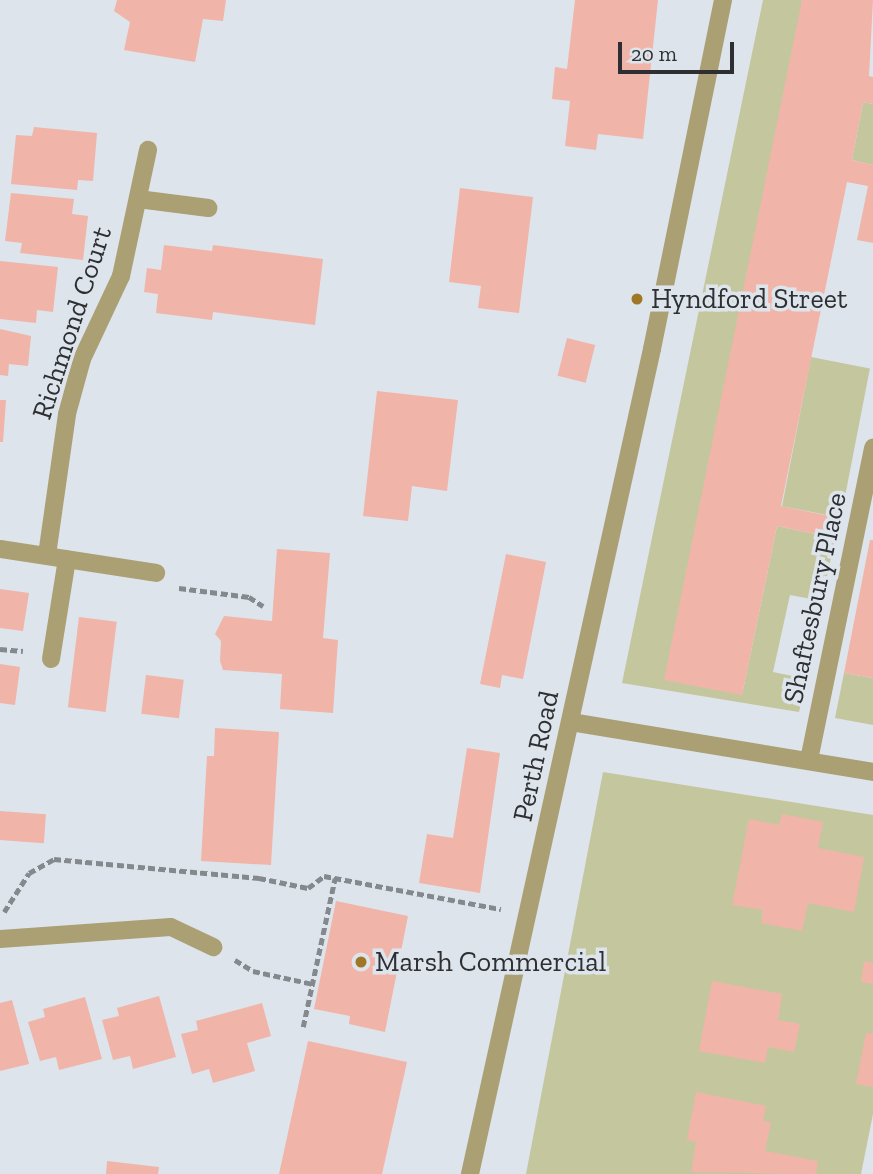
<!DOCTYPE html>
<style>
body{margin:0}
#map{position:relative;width:873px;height:1174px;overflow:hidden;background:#dde4eb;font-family:"Zilla Slab",serif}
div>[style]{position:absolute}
.green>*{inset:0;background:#c4c79e;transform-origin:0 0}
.building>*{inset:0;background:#f1b4a9;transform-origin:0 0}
.path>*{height:4.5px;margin-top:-2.25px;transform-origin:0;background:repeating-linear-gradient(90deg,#84898e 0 7px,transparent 0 10.5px)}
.minor>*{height:18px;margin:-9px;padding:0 9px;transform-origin:9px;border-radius:9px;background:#ab9f74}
.dots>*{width:19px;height:19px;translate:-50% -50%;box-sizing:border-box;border:4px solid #dde4eb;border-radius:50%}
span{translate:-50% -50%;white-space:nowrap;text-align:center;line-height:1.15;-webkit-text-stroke:7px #dde4eb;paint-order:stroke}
.poi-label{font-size:28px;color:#2d2f32}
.left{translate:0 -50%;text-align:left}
.street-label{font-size:28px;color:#2d2f32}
.scale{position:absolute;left:618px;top:42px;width:116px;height:32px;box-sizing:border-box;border:4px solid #2d2f32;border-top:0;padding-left:9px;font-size:21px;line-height:24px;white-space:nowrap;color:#2d2f32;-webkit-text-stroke:5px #dde4eb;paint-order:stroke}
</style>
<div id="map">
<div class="green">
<div style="clip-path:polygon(763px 0,802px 0,742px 695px,777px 526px,835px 538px,822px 601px,790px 595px,773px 672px,807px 679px,799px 712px,622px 683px)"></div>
<div style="clip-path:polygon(863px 102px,873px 104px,873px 165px,852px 160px)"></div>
<div style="left:811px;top:357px;width:60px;height:152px;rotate:11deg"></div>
<div style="clip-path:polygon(844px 673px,873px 678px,873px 725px,835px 718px)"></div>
<div style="clip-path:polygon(603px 772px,873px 815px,873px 1114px,861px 1174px,526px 1174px)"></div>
</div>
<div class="building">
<div style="clip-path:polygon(117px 0,226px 0,223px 21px,203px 19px,195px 62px,124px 50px,130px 22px,114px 11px)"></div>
<div style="clip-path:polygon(575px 0,658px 0,643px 139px,598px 134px,596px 150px,565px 146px,570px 101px,552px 99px,555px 67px,567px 69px)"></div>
<div style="clip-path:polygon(802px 0,873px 0,869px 76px,873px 77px,873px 104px,863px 102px,852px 160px,873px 165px,873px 243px,857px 240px,868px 186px,847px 182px,781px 506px,839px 518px,835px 538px,777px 526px,742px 695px,664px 680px)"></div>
<div style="clip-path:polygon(34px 127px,97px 133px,93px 181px,78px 180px,77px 190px,11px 184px,16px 135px,32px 136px)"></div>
<div style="clip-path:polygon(460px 188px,533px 197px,519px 313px,478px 308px,481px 286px,449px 282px)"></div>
<div style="clip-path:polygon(11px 193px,74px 199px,72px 214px,88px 216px,83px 260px,20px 253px,22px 243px,5px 241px)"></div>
<div style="clip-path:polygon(164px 245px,212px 251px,213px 245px,323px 259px,315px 325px,213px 312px,212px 320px,156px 313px,158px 294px,144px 292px,147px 268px,161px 270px)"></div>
<div style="clip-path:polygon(0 261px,58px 267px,53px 312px,37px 310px,36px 323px,0 319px)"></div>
<div style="clip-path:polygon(0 329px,31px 336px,28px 366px,9px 364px,8px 376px,0 375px)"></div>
<div style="left:567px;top:338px;width:29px;height:39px;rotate:14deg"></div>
<div style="clip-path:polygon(377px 391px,458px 400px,447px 491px,412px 486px,408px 521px,363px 516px)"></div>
<div style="clip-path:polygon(0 400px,6px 400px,3px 442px,0 442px)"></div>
<div style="clip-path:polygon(870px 540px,873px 540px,873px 678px,844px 673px)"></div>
<div style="clip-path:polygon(277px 549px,330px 553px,323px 638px,338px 640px,333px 713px,280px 709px,282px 674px,223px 670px,220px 661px,221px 641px,215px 634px,224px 616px,272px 621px)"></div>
<div style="clip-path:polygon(506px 554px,546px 562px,523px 679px,502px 675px,500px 688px,480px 684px)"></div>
<div style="clip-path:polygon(0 589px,29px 593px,23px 631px,0 628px)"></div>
<div style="left:79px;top:617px;width:38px;height:91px;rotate:7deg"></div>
<div style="clip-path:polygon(0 664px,20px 667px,15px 705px,0 703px)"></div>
<div style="left:146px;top:675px;width:38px;height:39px;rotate:7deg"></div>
<div style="clip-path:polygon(215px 728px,279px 732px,271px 865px,201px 861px,207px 756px,214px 756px)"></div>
<div style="clip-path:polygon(467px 748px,500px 753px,480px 893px,419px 883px,427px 834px,453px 838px)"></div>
<div style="left:0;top:811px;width:46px;height:29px;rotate:4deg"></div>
<div style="clip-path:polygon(782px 814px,823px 822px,818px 848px,864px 857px,854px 912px,808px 903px,802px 931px,761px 923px,763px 910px,732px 905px,749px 819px,779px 825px)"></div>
<div style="clip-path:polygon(336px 901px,408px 916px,385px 1032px,349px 1024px,350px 1016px,314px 1009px)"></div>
<div style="clip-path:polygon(864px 961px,873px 963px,873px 984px,861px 982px)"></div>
<div style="clip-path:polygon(712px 981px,782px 994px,778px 1020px,800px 1024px,794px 1052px,768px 1047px,765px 1063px,699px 1051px)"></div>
<div style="clip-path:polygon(159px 996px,176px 1057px,133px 1069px,130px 1056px,113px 1060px,102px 1020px,119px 1016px,117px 1008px)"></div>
<div style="clip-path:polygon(85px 997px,102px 1059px,59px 1070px,56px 1057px,40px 1061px,28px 1022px,45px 1017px,43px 1009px)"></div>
<div style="clip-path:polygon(12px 1000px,29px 1064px,0 1071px,0 1003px)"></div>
<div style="clip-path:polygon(262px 1003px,271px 1036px,247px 1043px,255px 1071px,213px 1083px,209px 1069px,192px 1074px,181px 1034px,198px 1030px,196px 1021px)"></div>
<div style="clip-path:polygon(866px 1033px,873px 1034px,873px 1087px,856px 1084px)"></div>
<div style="clip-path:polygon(308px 1041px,407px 1062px,382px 1174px,279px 1174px)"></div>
<div style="clip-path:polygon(696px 1092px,766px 1106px,763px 1121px,771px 1122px,765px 1151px,818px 1161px,816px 1174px,691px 1172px,696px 1142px,687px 1140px)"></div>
<div style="clip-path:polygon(107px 1161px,159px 1167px,158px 1174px,106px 1174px)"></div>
</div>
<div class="path">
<div style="left:179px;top:588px;width:71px;rotate:7.3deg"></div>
<div style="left:249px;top:597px;width:17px;rotate:33deg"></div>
<div style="left:0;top:649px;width:23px;rotate:5deg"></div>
<div style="left:4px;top:912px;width:46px;rotate:-57.3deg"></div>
<div style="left:29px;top:873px;width:29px;rotate:-29deg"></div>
<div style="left:54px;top:859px;width:206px;rotate:5.3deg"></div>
<div style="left:259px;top:878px;width:50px;rotate:11.5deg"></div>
<div style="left:308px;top:888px;width:20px;rotate:-37deg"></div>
<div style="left:324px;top:876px;width:180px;rotate:10.6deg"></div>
<div style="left:235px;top:960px;width:21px;rotate:31deg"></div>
<div style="left:253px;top:971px;width:61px;rotate:12.2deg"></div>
<div style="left:303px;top:1027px;width:152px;rotate:-77.9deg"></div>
</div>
<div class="minor">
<div style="left:138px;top:199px;width:71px;rotate:7.3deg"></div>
<div style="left:0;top:549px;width:158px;rotate:8.7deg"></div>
<div style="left:47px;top:555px;width:142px;rotate:-81.9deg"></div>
<div style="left:67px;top:414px;width:57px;rotate:-74.7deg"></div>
<div style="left:82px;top:359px;width:92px;rotate:-64.8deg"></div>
<div style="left:121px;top:276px;width:129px;rotate:-77.9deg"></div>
<div style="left:51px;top:659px;width:101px;rotate:-80.9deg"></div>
<div style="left:571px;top:722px;width:306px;rotate:9.4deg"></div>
<div style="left:809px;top:760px;width:319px;rotate:-78.4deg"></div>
<div style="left:0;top:939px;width:171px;rotate:-4deg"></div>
<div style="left:171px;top:927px;width:47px;rotate:25.5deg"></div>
<div style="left:470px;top:1174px;width:845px;rotate:-77.56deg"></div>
<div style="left:652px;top:349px;width:356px;rotate:-78.5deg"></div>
</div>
<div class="dots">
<div style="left:637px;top:299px;background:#a07726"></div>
<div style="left:361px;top:962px;background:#a07726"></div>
</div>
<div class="poi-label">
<span class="left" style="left:651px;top:299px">Hyndford Street</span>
<span class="left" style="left:375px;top:962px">Marsh Commercial</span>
</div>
<div class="street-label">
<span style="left:72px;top:323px;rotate:-72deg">Richmond Court</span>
<span style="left:815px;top:598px;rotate:-78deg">Shaftesbury Place</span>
<span style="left:536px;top:756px;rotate:-78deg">Perth Road</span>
</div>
<div class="scale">20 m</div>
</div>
